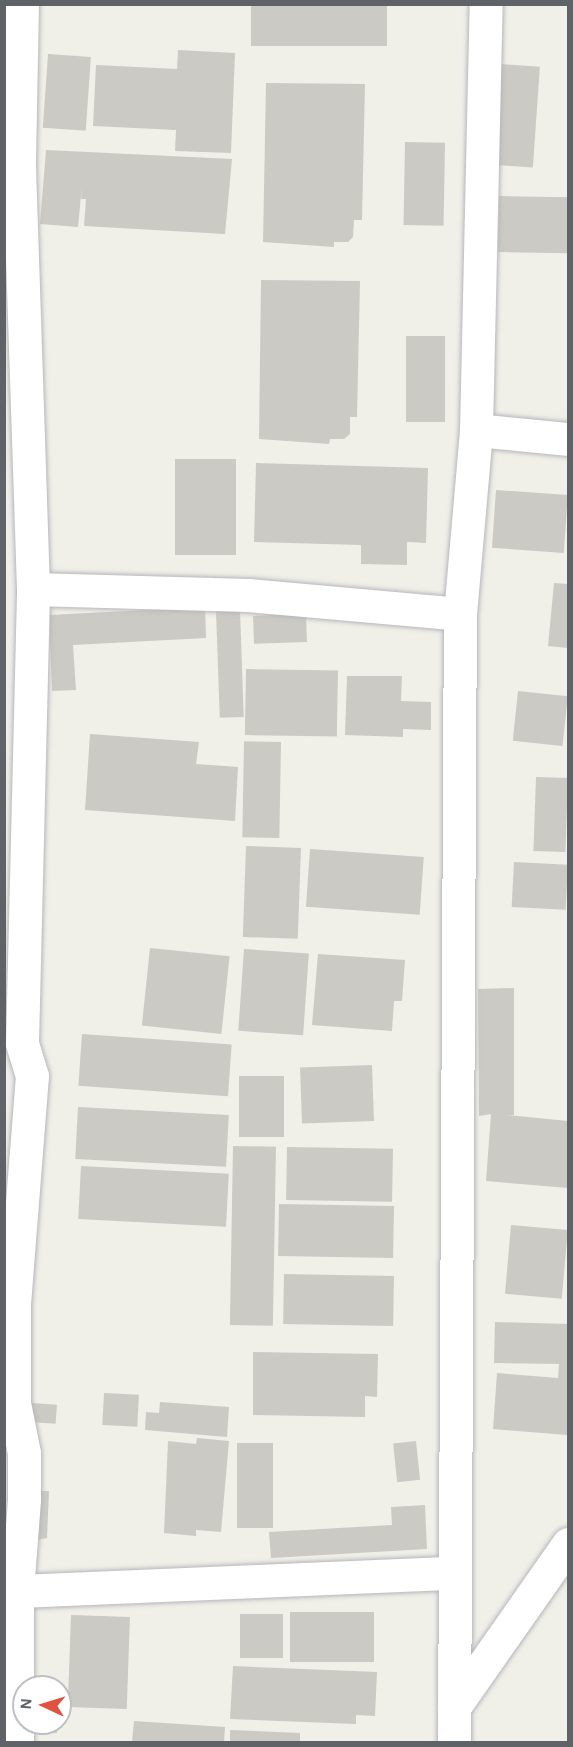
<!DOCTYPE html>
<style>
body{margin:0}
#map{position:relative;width:573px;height:1747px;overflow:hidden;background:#f0efe8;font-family:"Alegreya Sans",sans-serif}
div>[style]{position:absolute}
.building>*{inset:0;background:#cccac4;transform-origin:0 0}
.roads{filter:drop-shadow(0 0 2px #b5b7bb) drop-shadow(0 0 2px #b5b7bb)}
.street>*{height:33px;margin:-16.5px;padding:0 16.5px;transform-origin:16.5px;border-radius:16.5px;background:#fff}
span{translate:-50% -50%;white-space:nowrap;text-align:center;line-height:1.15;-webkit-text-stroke:5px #fff;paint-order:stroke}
.frame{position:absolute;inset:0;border:6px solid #5f6267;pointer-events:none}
.north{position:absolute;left:12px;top:1675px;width:60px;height:60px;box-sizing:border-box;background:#fff;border:2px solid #bfc0c2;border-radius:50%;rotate:274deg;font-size:16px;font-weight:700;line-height:24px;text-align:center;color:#5f6267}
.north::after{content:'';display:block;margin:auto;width:21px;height:27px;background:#e0513f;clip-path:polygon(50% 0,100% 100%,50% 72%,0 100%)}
</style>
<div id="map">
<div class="building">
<div style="left:251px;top:4px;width:136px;height:42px"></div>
<div style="clip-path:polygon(178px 50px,235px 53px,231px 153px,175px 151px,176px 130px,93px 126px,96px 65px,177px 69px)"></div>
<div style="left:48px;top:54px;width:43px;height:74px;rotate:4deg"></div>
<div style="left:501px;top:64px;width:39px;height:101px;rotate:4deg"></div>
<div style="clip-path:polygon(266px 83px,365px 84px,362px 220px,354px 220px,353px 237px,348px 242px,334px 242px,334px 247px,263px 242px)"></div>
<div style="left:405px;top:142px;width:40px;height:83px;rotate:1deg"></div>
<div style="clip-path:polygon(46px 150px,232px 159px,225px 234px,84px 226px,86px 199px,81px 199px,82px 185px,78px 227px,40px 224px)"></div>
<div style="left:499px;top:196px;width:69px;height:56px;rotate:1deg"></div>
<div style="clip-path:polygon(261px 280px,360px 281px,357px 417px,350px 417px,350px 434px,344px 439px,330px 439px,329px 444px,259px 439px)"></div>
<div style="left:406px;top:336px;width:39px;height:86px"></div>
<div style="left:175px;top:459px;width:61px;height:96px"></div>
<div style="clip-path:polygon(256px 463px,428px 468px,426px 543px,407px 542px,407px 565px,361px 564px,361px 545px,254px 542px)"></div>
<div style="left:496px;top:490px;width:72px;height:58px;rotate:4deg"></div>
<div style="clip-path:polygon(554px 583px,568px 584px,568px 648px,548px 646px)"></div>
<div style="clip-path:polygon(205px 607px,206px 638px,73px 645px,76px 690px,52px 691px,49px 615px)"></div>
<div style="left:240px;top:610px;width:107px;height:24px;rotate:88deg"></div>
<div style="left:306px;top:614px;width:28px;height:53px;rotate:88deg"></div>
<div style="left:246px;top:669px;width:92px;height:66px;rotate:1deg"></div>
<div style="clip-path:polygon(347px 676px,402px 676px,401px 701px,431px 702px,431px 730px,403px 729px,403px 737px,345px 735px)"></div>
<div style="left:518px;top:691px;width:50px;height:50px;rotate:6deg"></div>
<div style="clip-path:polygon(90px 734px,199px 742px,196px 764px,238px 767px,235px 821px,85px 810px)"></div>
<div style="left:281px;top:742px;width:96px;height:37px;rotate:91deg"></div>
<div style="left:536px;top:777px;width:32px;height:74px;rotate:2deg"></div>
<div style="left:246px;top:846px;width:55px;height:91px;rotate:2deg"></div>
<div style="left:310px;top:849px;width:114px;height:58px;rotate:4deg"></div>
<div style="left:514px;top:862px;width:54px;height:45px;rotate:3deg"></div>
<div style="left:150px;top:948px;width:80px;height:78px;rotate:6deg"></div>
<div style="left:244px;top:949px;width:65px;height:82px;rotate:4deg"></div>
<div style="clip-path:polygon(318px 954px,405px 960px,402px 1001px,394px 1001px,392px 1031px,312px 1025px)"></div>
<div style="clip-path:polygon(514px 988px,514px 1115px,507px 1115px,568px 1121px,568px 1188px,486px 1181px,491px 1114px,479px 1116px,478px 989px)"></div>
<div style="left:82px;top:1034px;width:150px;height:52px;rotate:4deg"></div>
<div style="left:372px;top:1065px;width:56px;height:72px;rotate:88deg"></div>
<div style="left:239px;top:1076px;width:45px;height:61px"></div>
<div style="left:78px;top:1107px;width:151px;height:52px;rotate:3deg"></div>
<div style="left:233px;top:1146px;width:43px;height:179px;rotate:1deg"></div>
<div style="left:287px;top:1147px;width:106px;height:53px;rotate:1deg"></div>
<div style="left:81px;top:1166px;width:148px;height:53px;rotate:3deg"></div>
<div style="left:279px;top:1204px;width:115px;height:52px;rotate:1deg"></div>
<div style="left:511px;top:1225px;width:57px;height:69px;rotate:5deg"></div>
<div style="left:284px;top:1274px;width:110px;height:50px;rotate:1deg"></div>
<div style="clip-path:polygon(495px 1322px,568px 1324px,567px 1435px,493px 1429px,497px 1373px,558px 1378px,559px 1364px,494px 1363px)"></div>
<div style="clip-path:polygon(253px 1352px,378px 1354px,377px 1397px,365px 1396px,365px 1417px,253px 1415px)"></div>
<div style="left:104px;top:1393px;width:35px;height:32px;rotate:3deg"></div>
<div style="clip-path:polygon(160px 1402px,229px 1407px,227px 1437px,145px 1430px,146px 1412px,159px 1413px)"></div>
<div style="left:31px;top:1403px;width:26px;height:19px;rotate:4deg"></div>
<div style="clip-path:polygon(197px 1438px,229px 1441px,221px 1532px,196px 1530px,196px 1536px,164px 1533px,168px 1441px,196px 1444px)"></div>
<div style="left:416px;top:1441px;width:39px;height:23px;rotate:84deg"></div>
<div style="left:237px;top:1443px;width:36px;height:85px"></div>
<div style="clip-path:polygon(29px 1491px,49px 1491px,47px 1538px,26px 1542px)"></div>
<div style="clip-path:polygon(425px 1505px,427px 1549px,271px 1558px,269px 1532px,392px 1525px,391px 1507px)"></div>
<div style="left:374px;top:1612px;width:50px;height:84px;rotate:90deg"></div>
<div style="left:240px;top:1614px;width:43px;height:44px"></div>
<div style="left:71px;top:1615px;width:59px;height:92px;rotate:2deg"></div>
<div style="clip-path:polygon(233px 1666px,377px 1672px,375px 1716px,356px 1715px,356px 1724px,230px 1719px)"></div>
<div style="clip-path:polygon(134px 1721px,225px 1727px,224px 1742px,132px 1742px)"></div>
<div style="clip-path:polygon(33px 1723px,57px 1723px,57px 1733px,33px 1731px)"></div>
<div style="clip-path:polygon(230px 1730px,300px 1733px,300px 1742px,230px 1742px)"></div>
</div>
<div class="roads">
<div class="street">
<div style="left:476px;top:430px;width:92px;rotate:5.6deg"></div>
<div style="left:33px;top:589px;width:215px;rotate:1.6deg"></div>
<div style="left:248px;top:595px;width:213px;rotate:5.1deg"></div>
<div style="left:17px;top:1591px;width:438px;rotate:-2.4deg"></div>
<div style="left:454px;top:1707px;width:199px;rotate:-55deg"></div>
<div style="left:17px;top:1742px;width:151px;rotate:-90deg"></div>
<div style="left:17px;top:1591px;width:92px;rotate:-85.6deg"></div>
<div style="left:24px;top:1499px;width:46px;rotate:-90deg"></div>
<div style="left:24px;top:1453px;width:51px;rotate:-101.3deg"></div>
<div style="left:14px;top:1403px;width:99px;rotate:-90deg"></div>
<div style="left:14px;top:1304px;width:229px;rotate:-85.5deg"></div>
<div style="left:32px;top:1076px;width:34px;rotate:-107deg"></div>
<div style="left:22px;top:1043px;width:454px;rotate:-88.6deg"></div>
<div style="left:33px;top:589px;width:428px;rotate:-91.9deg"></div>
<div style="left:19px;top:161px;width:157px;rotate:-88.9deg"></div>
<div style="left:454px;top:1742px;width:1128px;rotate:-89.7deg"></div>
<div style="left:460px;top:614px;width:185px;rotate:-85deg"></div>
<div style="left:476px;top:430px;width:426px;rotate:-88.7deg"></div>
</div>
</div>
<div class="frame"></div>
<div class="north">N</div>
</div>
